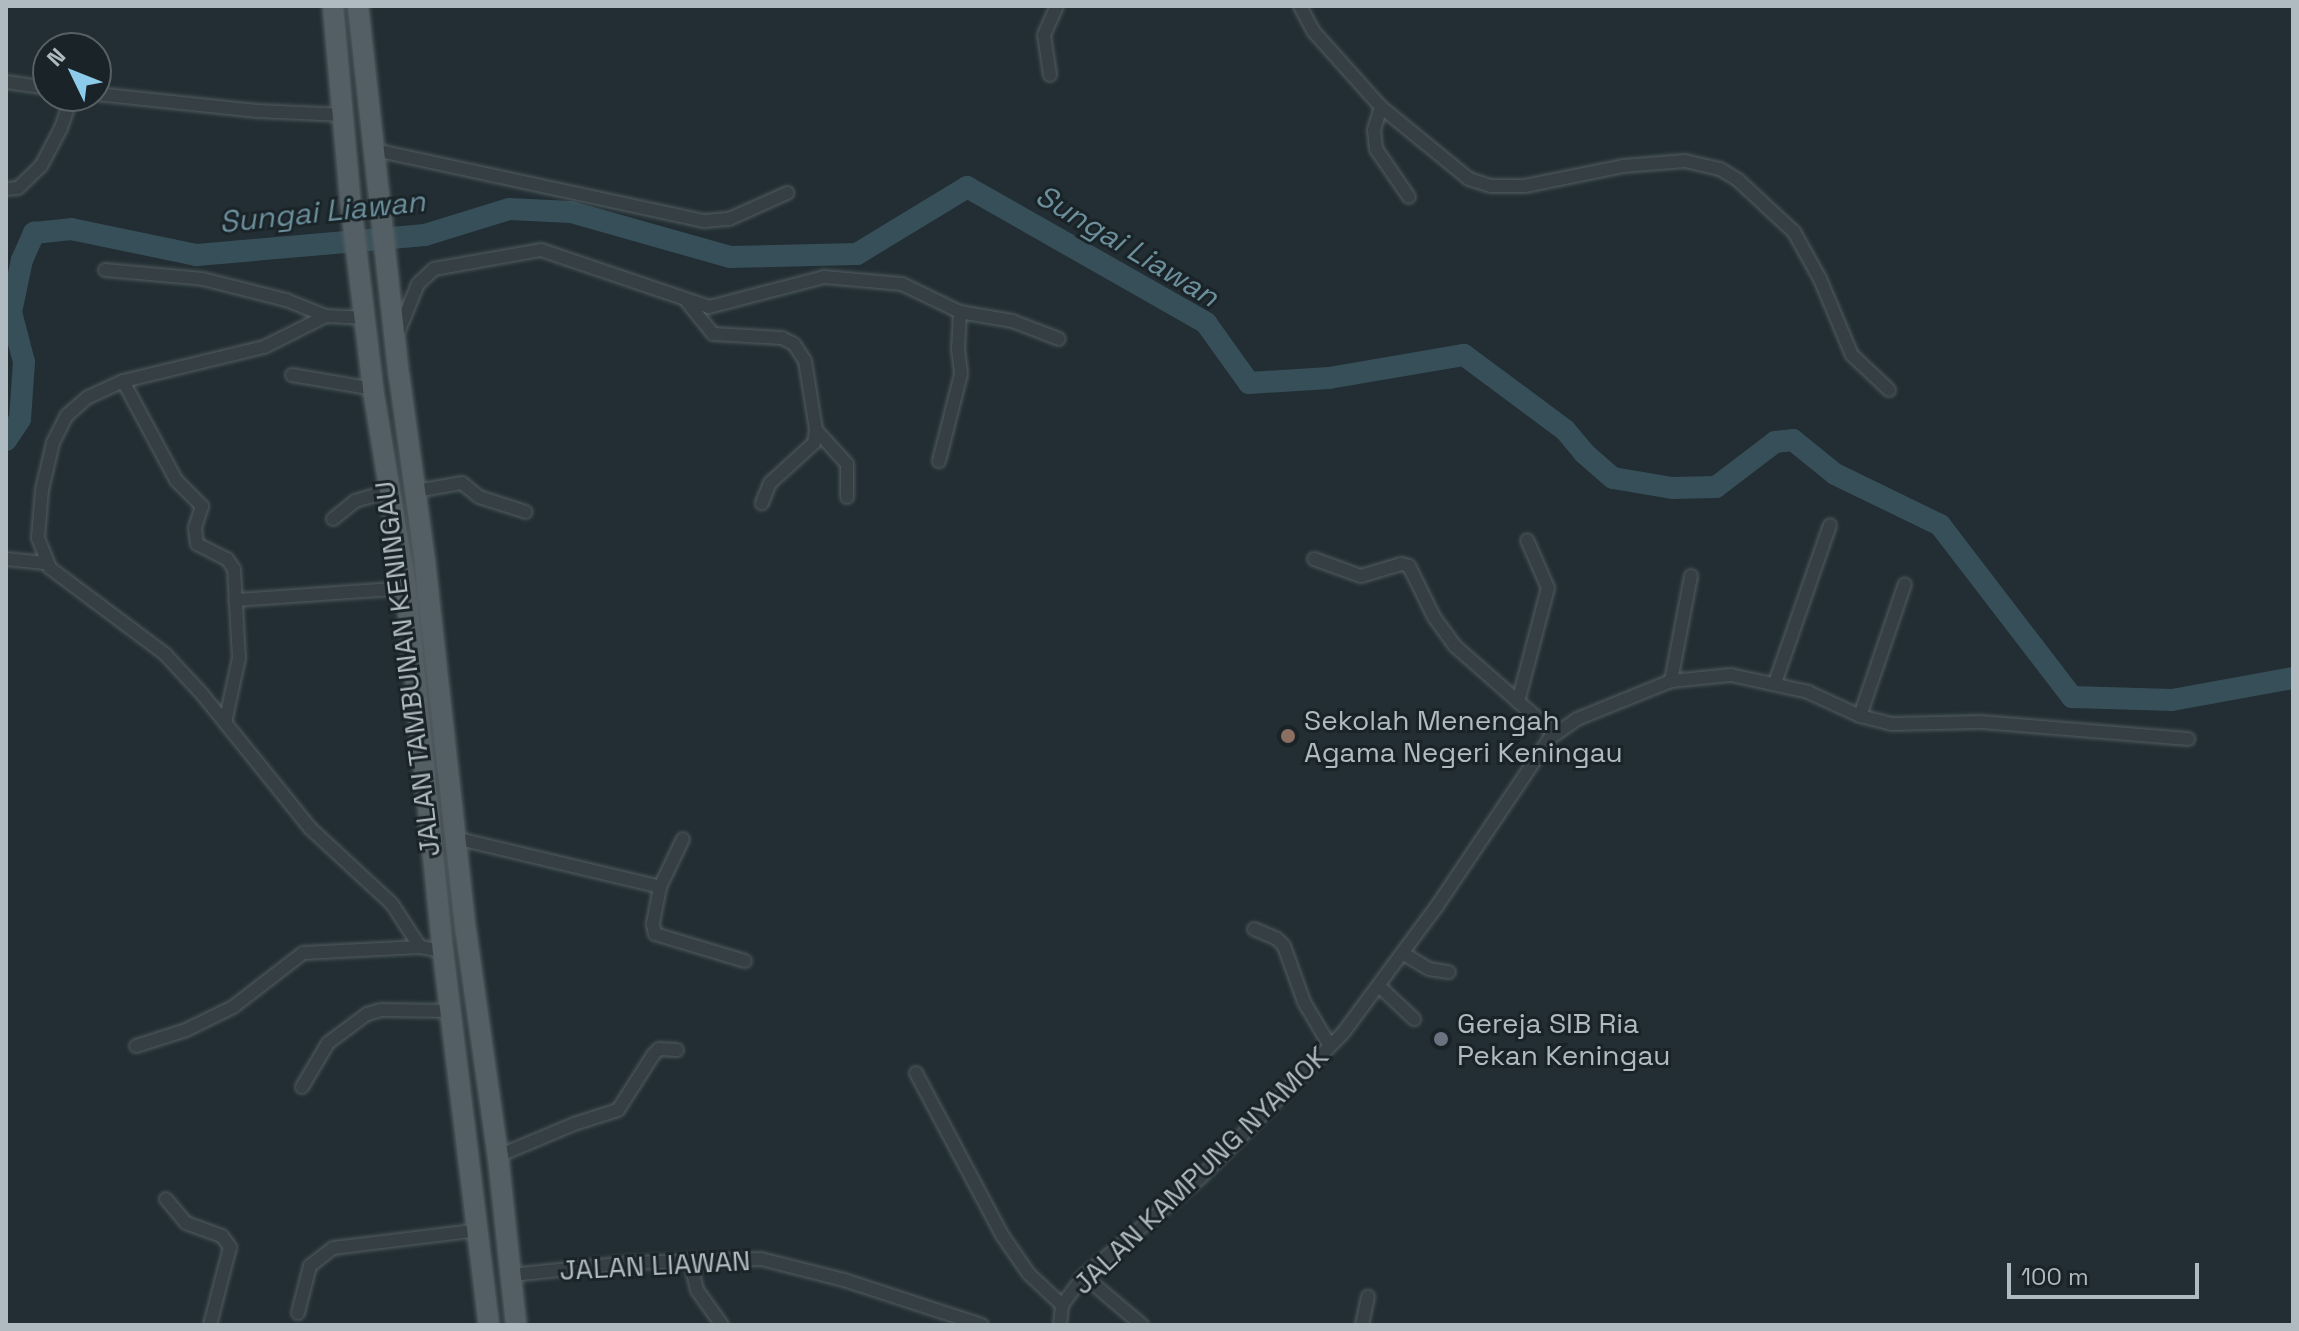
<!DOCTYPE html>
<style>
body{margin:0}
#map{position:relative;width:2299px;height:1331px;overflow:hidden;background:#222e33;font-family:"Space Grotesk",sans-serif}
div>[style]{position:absolute}
.river>*{height:22px;margin:-11px;padding:0 11px;transform-origin:11px;border-radius:11px;background:#374f58}
.roads{filter:drop-shadow(0 0 2px #525d62) drop-shadow(0 0 2px #525d62)}
.minor>*{height:12px;margin:-6px;padding:0 6px;transform-origin:6px;border-radius:6px;background:#353f44}
.primary>*{height:20px;margin:-10px;padding:0 10px;transform-origin:10px;border-radius:10px;background:#535f64}
.dots>*{width:22px;height:22px;translate:-50% -50%;box-sizing:border-box;border:4px solid #1a2428;border-radius:50%}
span{translate:-50% -50%;white-space:nowrap;text-align:center;line-height:1.15;-webkit-text-stroke:6px #1a2428;paint-order:stroke}
.street-label{font-size:28px;color:#afbbc1}
.poi-label{font-size:28px;color:#afbbc1}
.left{translate:0 -50%;text-align:left}
.water-label{font-size:30px;color:#6c8f9c;font-style:italic}
.frame{position:absolute;inset:0;border:8px solid #afbbc1;pointer-events:none}
.north{position:absolute;left:32px;top:32px;width:80px;height:80px;box-sizing:border-box;background:#1a2428;border:2px solid #566065;border-radius:50%;rotate:313deg;font-size:22px;font-weight:700;line-height:32px;text-align:center;color:#afbbc1}
.north::after{content:'';display:block;margin:auto;width:28px;height:36px;background:#8ccbe9;clip-path:polygon(50% 0,100% 100%,50% 72%,0 100%)}
.scale{position:absolute;left:2007px;top:1263px;width:192px;height:36px;box-sizing:border-box;border:4px solid #afbbc1;border-top:0;padding-left:10px;font-size:24px;line-height:28px;white-space:nowrap;color:#afbbc1;-webkit-text-stroke:6px #1a2428;paint-order:stroke}
</style>
<div id="map">
<div class="river">
<div style="left:6px;top:440px;width:25px;rotate:-56deg"></div>
<div style="left:20px;top:419px;width:57px;rotate:-86deg"></div>
<div style="left:24px;top:362px;width:52px;rotate:-104.6deg"></div>
<div style="left:11px;top:312px;width:53px;rotate:-78.1deg"></div>
<div style="left:22px;top:260px;width:30px;rotate:-66deg"></div>
<div style="left:34px;top:233px;width:37px;rotate:-6deg"></div>
<div style="left:71px;top:229px;width:129px;rotate:11.7deg"></div>
<div style="left:197px;top:255px;width:229px;rotate:-5deg"></div>
<div style="left:425px;top:235px;width:88px;rotate:-17.2deg"></div>
<div style="left:509px;top:209px;width:62px;rotate:2.8deg"></div>
<div style="left:571px;top:212px;width:165px;rotate:15.8deg"></div>
<div style="left:730px;top:257px;width:127px;rotate:-1.4deg"></div>
<div style="left:857px;top:254px;width:129px;rotate:-31.3deg"></div>
<div style="left:967px;top:187px;width:275px;rotate:29.6deg"></div>
<div style="left:1206px;top:323px;width:74px;rotate:54.4deg"></div>
<div style="left:1249px;top:383px;width:80px;rotate:-3.6deg"></div>
<div style="left:1329px;top:378px;width:137px;rotate:-9.7deg"></div>
<div style="left:1464px;top:355px;width:126px;rotate:36.6deg"></div>
<div style="left:1565px;top:430px;width:30px;rotate:50deg"></div>
<div style="left:1584px;top:453px;width:38px;rotate:41deg"></div>
<div style="left:1613px;top:478px;width:60px;rotate:9.6deg"></div>
<div style="left:1672px;top:488px;width:44px;rotate:-1.3deg"></div>
<div style="left:1716px;top:487px;width:74px;rotate:-37.3deg"></div>
<div style="left:1775px;top:442px;width:18px;rotate:-6deg"></div>
<div style="left:1793px;top:440px;width:54px;rotate:39deg"></div>
<div style="left:1835px;top:474px;width:117px;rotate:25.9deg"></div>
<div style="left:1940px;top:525px;width:217px;rotate:52.5deg"></div>
<div style="left:2072px;top:697px;width:100px;rotate:1.7deg"></div>
<div style="left:2172px;top:700px;width:123px;rotate:-10.3deg"></div>
</div>
<div class="roads">
<div class="minor">
<div style="left:1300px;top:6px;width:30px;rotate:62deg"></div>
<div style="left:1314px;top:32px;width:101px;rotate:48.2deg"></div>
<div style="left:1381px;top:107px;width:114px;rotate:39.3deg"></div>
<div style="left:1469px;top:179px;width:23px;rotate:18deg"></div>
<div style="left:1491px;top:186px;width:34px"></div>
<div style="left:1525px;top:186px;width:100px;rotate:-11.5deg"></div>
<div style="left:1623px;top:166px;width:62px;rotate:-4.6deg"></div>
<div style="left:1685px;top:161px;width:36px;rotate:13deg"></div>
<div style="left:1720px;top:169px;width:21px;rotate:31deg"></div>
<div style="left:1738px;top:180px;width:76px;rotate:42.9deg"></div>
<div style="left:1794px;top:232px;width:54px;rotate:61deg"></div>
<div style="left:1820px;top:279px;width:82px;rotate:67.2deg"></div>
<div style="left:1852px;top:355px;width:51px;rotate:43.4deg"></div>
<div style="left:1050px;top:75px;width:40px;rotate:-98.5deg"></div>
<div style="left:1044px;top:35px;width:32px;rotate:-66deg"></div>
<div style="left:6px;top:82px;width:42px;rotate:8.1deg"></div>
<div style="left:96px;top:94px;width:162px;rotate:6deg"></div>
<div style="left:257px;top:111px;width:87px;rotate:2.6deg"></div>
<div style="left:1381px;top:107px;width:24px;rotate:107deg"></div>
<div style="left:1374px;top:130px;width:19px;rotate:84deg"></div>
<div style="left:1376px;top:149px;width:58px;rotate:55.5deg"></div>
<div style="left:375px;top:150px;width:337px;rotate:12.2deg"></div>
<div style="left:704px;top:221px;width:25px;rotate:-5deg"></div>
<div style="left:729px;top:219px;width:64px;rotate:-24.1deg"></div>
<div style="left:6px;top:189px;width:12px;rotate:-5deg"></div>
<div style="left:18px;top:188px;width:32px;rotate:-44deg"></div>
<div style="left:41px;top:166px;width:43px;rotate:-62.2deg"></div>
<div style="left:61px;top:128px;width:34px;rotate:-71deg"></div>
<div style="left:105px;top:270px;width:98px;rotate:5.2deg"></div>
<div style="left:203px;top:279px;width:86px;rotate:14.2deg"></div>
<div style="left:286px;top:300px;width:43px;rotate:21.8deg"></div>
<div style="left:688px;top:303px;width:40px;rotate:51deg"></div>
<div style="left:713px;top:334px;width:69px;rotate:3.3deg"></div>
<div style="left:782px;top:338px;width:13px;rotate:27deg"></div>
<div style="left:794px;top:344px;width:20px;rotate:57deg"></div>
<div style="left:805px;top:361px;width:70px;rotate:80.9deg"></div>
<div style="left:816px;top:430px;width:13px;rotate:99deg"></div>
<div style="left:814px;top:443px;width:59px;rotate:137.7deg"></div>
<div style="left:770px;top:483px;width:22px;rotate:112deg"></div>
<div style="left:960px;top:312px;width:53px;rotate:9.8deg"></div>
<div style="left:1012px;top:321px;width:50px;rotate:21deg"></div>
<div style="left:365px;top:318px;width:39px;rotate:-177deg"></div>
<div style="left:326px;top:316px;width:69px;rotate:153.4deg"></div>
<div style="left:264px;top:347px;width:145px;rotate:166.4deg"></div>
<div style="left:123px;top:381px;width:38px;rotate:155deg"></div>
<div style="left:88px;top:397px;width:28px;rotate:139deg"></div>
<div style="left:67px;top:415px;width:31px;rotate:117deg"></div>
<div style="left:53px;top:443px;width:48px;rotate:103.2deg"></div>
<div style="left:42px;top:490px;width:48px;rotate:94.8deg"></div>
<div style="left:38px;top:538px;width:32px;rotate:68deg"></div>
<div style="left:50px;top:568px;width:144px;rotate:36.8deg"></div>
<div style="left:165px;top:654px;width:54px;rotate:47.2deg"></div>
<div style="left:202px;top:694px;width:172px;rotate:51.1deg"></div>
<div style="left:310px;top:828px;width:112px;rotate:42.8deg"></div>
<div style="left:392px;top:904px;width:51px;rotate:56.9deg"></div>
<div style="left:420px;top:947px;width:23px;rotate:10deg"></div>
<div style="left:398px;top:333px;width:53px;rotate:-67.8deg"></div>
<div style="left:418px;top:284px;width:22px;rotate:-43deg"></div>
<div style="left:434px;top:269px;width:109px;rotate:-10.1deg"></div>
<div style="left:541px;top:250px;width:177px;rotate:18.7deg"></div>
<div style="left:709px;top:307px;width:119px;rotate:-14.6deg"></div>
<div style="left:824px;top:277px;width:78px;rotate:5.1deg"></div>
<div style="left:902px;top:284px;width:64px;rotate:25.8deg"></div>
<div style="left:960px;top:312px;width:37px;rotate:93deg"></div>
<div style="left:958px;top:349px;width:25px;rotate:83deg"></div>
<div style="left:961px;top:374px;width:90px;rotate:104.2deg"></div>
<div style="left:292px;top:375px;width:82px;rotate:9.8deg"></div>
<div style="left:123px;top:381px;width:112px;rotate:61.8deg"></div>
<div style="left:176px;top:480px;width:37px;rotate:45deg"></div>
<div style="left:202px;top:506px;width:23px;rotate:108deg"></div>
<div style="left:195px;top:528px;width:16px;rotate:83deg"></div>
<div style="left:197px;top:544px;width:34px;rotate:27deg"></div>
<div style="left:227px;top:559px;width:12px;rotate:55deg"></div>
<div style="left:234px;top:569px;width:89px;rotate:86.8deg"></div>
<div style="left:239px;top:658px;width:66px;rotate:102.2deg"></div>
<div style="left:816px;top:430px;width:46px;rotate:47.6deg"></div>
<div style="left:847px;top:464px;width:33px;rotate:90deg"></div>
<div style="left:416px;top:491px;width:47px;rotate:-9.9deg"></div>
<div style="left:462px;top:483px;width:22px;rotate:39deg"></div>
<div style="left:479px;top:497px;width:49px;rotate:17.7deg"></div>
<div style="left:333px;top:519px;width:28px;rotate:-39deg"></div>
<div style="left:355px;top:501px;width:36px;rotate:-16deg"></div>
<div style="left:6px;top:559px;width:39px;rotate:6deg"></div>
<div style="left:1314px;top:559px;width:50px;rotate:19.9deg"></div>
<div style="left:1361px;top:576px;width:42px;rotate:-16.7deg"></div>
<div style="left:1401px;top:564px;width:8px;rotate:14deg"></div>
<div style="left:1409px;top:566px;width:57px;rotate:63.9deg"></div>
<div style="left:1434px;top:617px;width:36px;rotate:54deg"></div>
<div style="left:1455px;top:646px;width:132px;rotate:41.3deg"></div>
<div style="left:235px;top:600px;width:171px;rotate:-4deg"></div>
<div style="left:1671px;top:681px;width:107px;rotate:-79.2deg"></div>
<div style="left:1775px;top:683px;width:167px;rotate:-70.8deg"></div>
<div style="left:1518px;top:702px;width:118px;rotate:-75.3deg"></div>
<div style="left:1548px;top:588px;width:52px;rotate:-113.6deg"></div>
<div style="left:1860px;top:716px;width:139px;rotate:-71.2deg"></div>
<div style="left:455px;top:838px;width:211px;rotate:13.4deg"></div>
<div style="left:660px;top:887px;width:53px;rotate:-64.4deg"></div>
<div style="left:660px;top:887px;width:38px;rotate:101deg"></div>
<div style="left:653px;top:924px;width:10px;rotate:79deg"></div>
<div style="left:655px;top:934px;width:94px;rotate:16.7deg"></div>
<div style="left:1254px;top:929px;width:25px;rotate:23deg"></div>
<div style="left:1277px;top:939px;width:10px;rotate:45deg"></div>
<div style="left:1284px;top:946px;width:59px;rotate:70.3deg"></div>
<div style="left:1304px;top:1002px;width:51px;rotate:59.4deg"></div>
<div style="left:1404px;top:954px;width:29px;rotate:31deg"></div>
<div style="left:1429px;top:969px;width:20px;rotate:9deg"></div>
<div style="left:1380px;top:987px;width:47px;rotate:43.3deg"></div>
<div style="left:136px;top:1046px;width:52px;rotate:-17.7deg"></div>
<div style="left:186px;top:1030px;width:52px;rotate:-26.1deg"></div>
<div style="left:233px;top:1007px;width:88px;rotate:-37.6deg"></div>
<div style="left:303px;top:953px;width:117px;rotate:-2.9deg"></div>
<div style="left:916px;top:1073px;width:183px;rotate:62deg"></div>
<div style="left:1002px;top:1235px;width:47px;rotate:55.3deg"></div>
<div style="left:1029px;top:1274px;width:45px;rotate:43.2deg"></div>
<div style="left:302px;top:1087px;width:51px;rotate:-59.4deg"></div>
<div style="left:328px;top:1043px;width:49px;rotate:-36.6deg"></div>
<div style="left:367px;top:1014px;width:15px;rotate:-16deg"></div>
<div style="left:381px;top:1010px;width:70px;rotate:0.8deg"></div>
<div style="left:498px;top:1156px;width:82px;rotate:-22.8deg"></div>
<div style="left:574px;top:1124px;width:46px;rotate:-17.7deg"></div>
<div style="left:618px;top:1110px;width:65px;rotate:-57.5deg"></div>
<div style="left:653px;top:1055px;width:8px;rotate:-45deg"></div>
<div style="left:659px;top:1049px;width:18px;rotate:3deg"></div>
<div style="left:166px;top:1199px;width:31px;rotate:50deg"></div>
<div style="left:186px;top:1223px;width:38px;rotate:20deg"></div>
<div style="left:222px;top:1236px;width:14px;rotate:54deg"></div>
<div style="left:230px;top:1247px;width:81px;rotate:104.4deg"></div>
<div style="left:690px;top:1260px;width:31px;rotate:77deg"></div>
<div style="left:697px;top:1290px;width:43px;rotate:54.5deg"></div>
<div style="left:511px;top:1275px;width:117px;rotate:-5.9deg"></div>
<div style="left:627px;top:1263px;width:134px;rotate:-1.7deg"></div>
<div style="left:761px;top:1259px;width:86px;rotate:14.2deg"></div>
<div style="left:844px;top:1280px;width:145px;rotate:18.1deg"></div>
<div style="left:1084px;top:1276px;width:76px;rotate:40.2deg"></div>
<div style="left:298px;top:1313px;width:49px;rotate:-75.7deg"></div>
<div style="left:310px;top:1266px;width:29px;rotate:-38deg"></div>
<div style="left:333px;top:1248px;width:147px;rotate:-7deg"></div>
<div style="left:1060px;top:1325px;width:20px;rotate:-84deg"></div>
<div style="left:1062px;top:1305px;width:36px;rotate:-53deg"></div>
<div style="left:1084px;top:1276px;width:152px;rotate:-40.2deg"></div>
<div style="left:1200px;top:1178px;width:204px;rotate:-45.4deg"></div>
<div style="left:1343px;top:1033px;width:158px;rotate:-53.5deg"></div>
<div style="left:1437px;top:906px;width:202px;rotate:-56.1deg"></div>
<div style="left:1550px;top:738px;width:33px;rotate:-35deg"></div>
<div style="left:1577px;top:719px;width:101px;rotate:-22deg"></div>
<div style="left:1671px;top:681px;width:60px;rotate:-5.7deg"></div>
<div style="left:1731px;top:675px;width:79px;rotate:12.4deg"></div>
<div style="left:1808px;top:692px;width:57px;rotate:24.8deg"></div>
<div style="left:1860px;top:716px;width:32px;rotate:14deg"></div>
<div style="left:1891px;top:724px;width:90px;rotate:-1.3deg"></div>
<div style="left:1981px;top:722px;width:208px;rotate:4.7deg"></div>
<div style="left:1362px;top:1325px;width:29px;rotate:-78deg"></div>
</div>
<div class="primary">
<div style="left:333px;top:6px;width:201px;rotate:84.9deg"></div>
<div style="left:351px;top:206px;width:184px;rotate:83.1deg"></div>
<div style="left:373px;top:389px;width:202px;rotate:80.6deg"></div>
<div style="left:406px;top:588px;width:365px;rotate:84.2deg"></div>
<div style="left:443px;top:951px;width:377px;rotate:83deg"></div>
<div style="left:358px;top:6px;width:371px;rotate:83.7deg"></div>
<div style="left:399px;top:375px;width:190px;rotate:82.1deg"></div>
<div style="left:425px;top:563px;width:371px;rotate:83.7deg"></div>
<div style="left:466px;top:932px;width:226px;rotate:81.9deg"></div>
<div style="left:498px;top:1156px;width:170px;rotate:83.9deg"></div>
</div>
</div>
<div class="dots">
<div style="left:1288px;top:736px;background:#8d6e63"></div>
<div style="left:1441px;top:1039px;background:#6b7280"></div>
</div>
<div class="street-label">
<span style="left:407px;top:669px;rotate:-97deg">JALAN TAMBUNAN KENINGAU</span>
<span style="left:1200px;top:1170px;rotate:-44deg">JALAN KAMPUNG NYAMOK</span>
<span style="left:655px;top:1265px;rotate:-3deg">JALAN LIAWAN</span>
</div>
<div class="poi-label">
<span class="left" style="left:1304px;top:736px">Sekolah Menengah<br>Agama Negeri Keningau</span>
<span class="left" style="left:1457px;top:1039px">Gereja SIB Ria<br>Pekan Keningau</span>
</div>
<div class="water-label">
<span style="left:322px;top:212px;rotate:-6deg">Sungai Liawan</span>
<span style="left:1127px;top:246px;rotate:31deg">Sungai Liawan</span>
</div>
<div class="frame"></div>
<div class="north">N</div>
<div class="scale">100 m</div>
</div>
